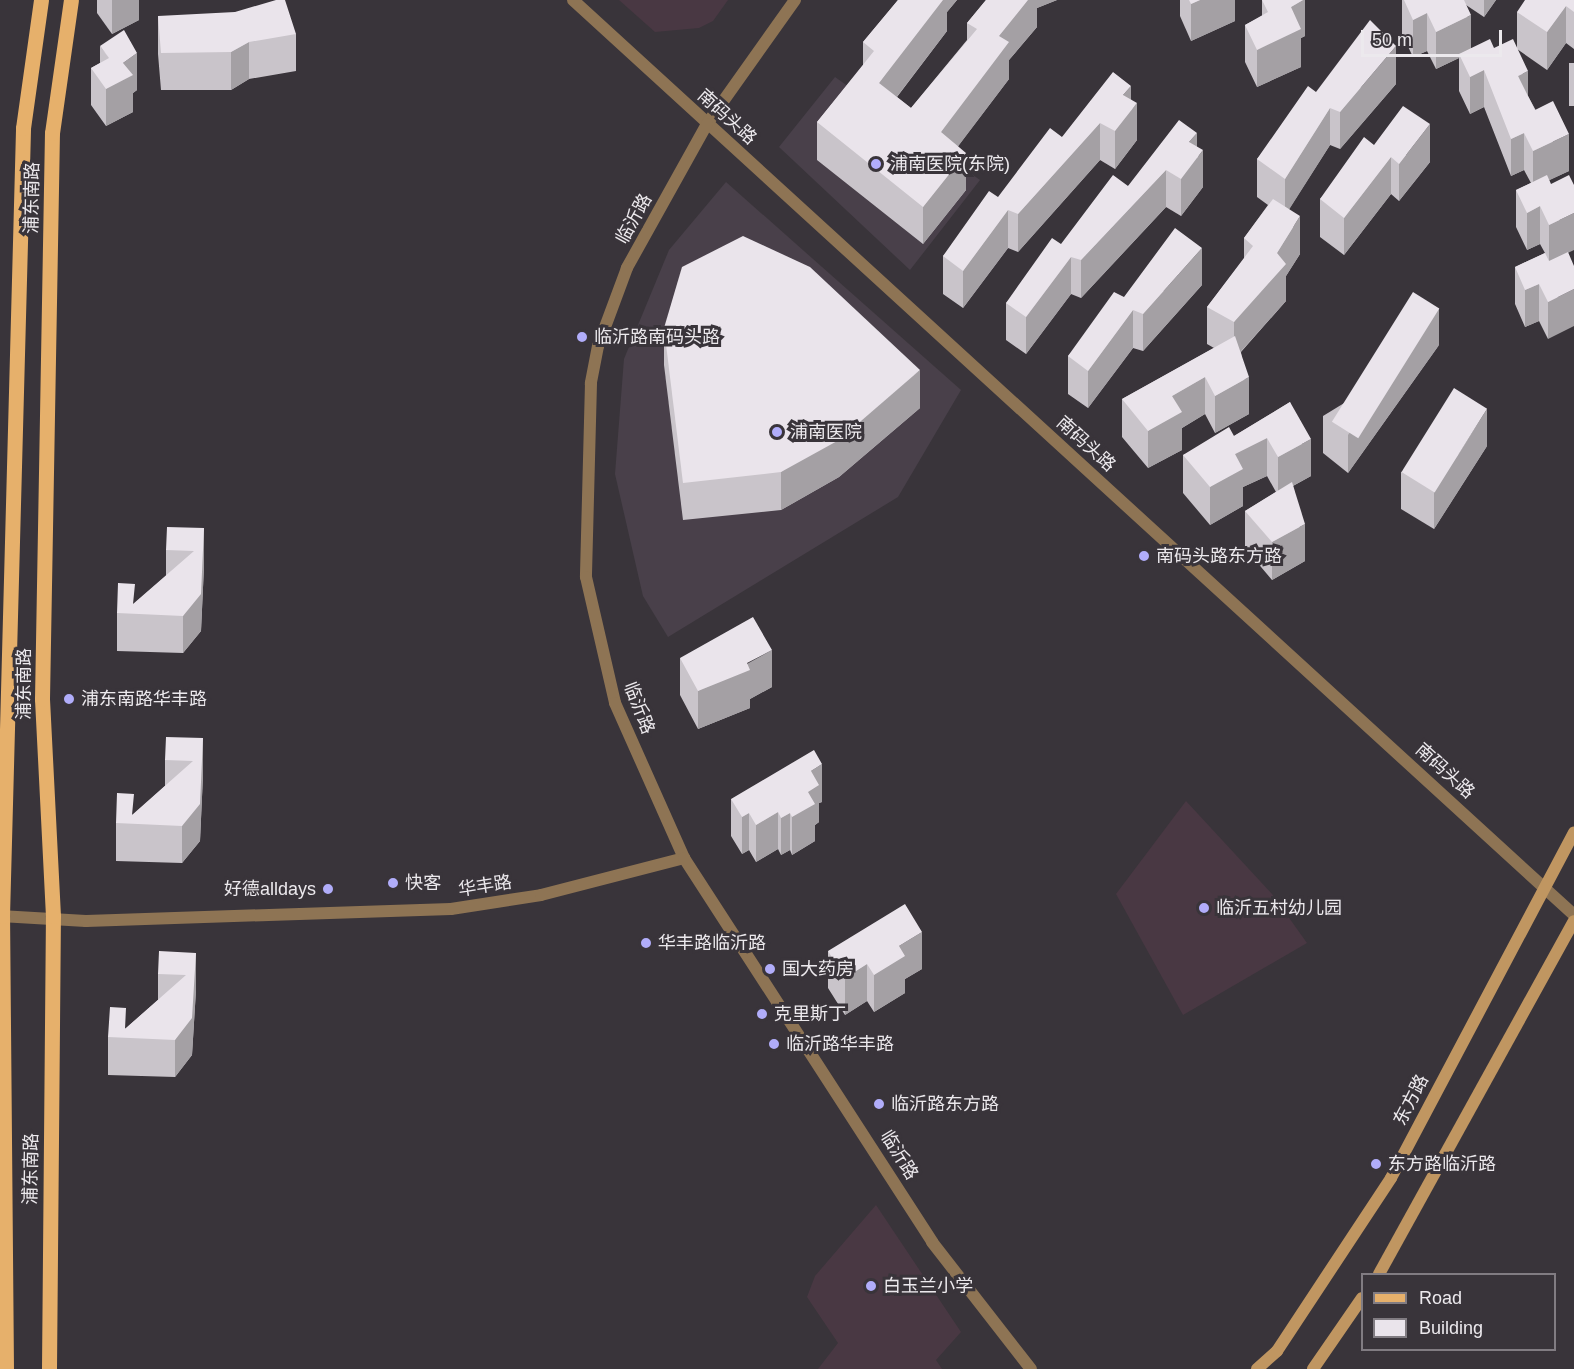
<!DOCTYPE html>
<meta charset="utf-8">
<style>
body{margin:0}
#map{position:relative;width:1574px;height:1369px;overflow:hidden;background:#39343a;font-family:Helvetica,"Noto Sans SC",sans-serif}
div>[style]{position:absolute}
.built>*{inset:0;background:#49404a}
.education>*{inset:0;background:#493843}
.minor>*{height:12px;margin:-6px;padding:0 6px;transform-origin:6px;border-radius:6px;background:#8e7454}
.tertiary>*{height:12px;margin:-6px;padding:0 6px;transform-origin:6px;border-radius:6px;background:#8e7454}
.secondary>*{height:12px;margin:-6px;padding:0 6px;transform-origin:6px;border-radius:6px;background:#c09661}
.primary>*{height:15px;margin:-7.5px;padding:0 7.5px;transform-origin:7.5px;border-radius:7.5px;background:#e6b06b}
.wall>*{inset:0;background:#c9c4ca;transform-origin:0 0}
.shaded-wall>*{inset:0;background:#a4a0a4}
.building>*{inset:0;background:#eae4eb;transform-origin:0 0}
.dots>*{width:16px;height:16px;translate:-50% -50%;box-sizing:border-box;border:3px solid #39343a;border-radius:50%}
span{translate:-50% -50%;white-space:nowrap;text-align:center;line-height:1.15;-webkit-text-stroke:6px #39343a;paint-order:stroke}
.street-label{font-size:18px;color:#ece9ed}
.poi-label{font-size:18px;color:#ece9ed}
.left{translate:0 -50%;text-align:left}
.right{translate:-100% -50%;text-align:right}
.legend{position:absolute;left:1361px;top:1273px;width:195px;height:78px;box-sizing:border-box;background:#39343a;border:2px solid #817c82;margin:0;padding:8px 10px;list-style:none;font-size:18px;color:#ece9ed}
.legend li{display:flex;align-items:center;gap:12px;height:30px}
.legend b{width:30px;border:2px solid #817c82}
.scale{position:absolute;left:1361px;top:30px;width:141px;height:27px;box-sizing:border-box;border:3px solid #ece9ed;border-top:0;padding-left:8px;font-size:18px;line-height:21px;white-space:nowrap;color:#ece9ed;-webkit-text-stroke:4px #39343a;paint-order:stroke}
</style>
<div id="map">
<div class="built">
<div style="clip-path:polygon(835px 77px,980px 180px,910px 270px,779px 147px)"></div>
<div style="clip-path:polygon(726px 182px,961px 390px,898px 497px,668px 637px,643px 596px,615px 474px,624px 359px,669px 250px)"></div>
</div>
<div class="education">
<div style="clip-path:polygon(619px 0,728px 0,713px 21px,699px 28px,655px 32px)"></div>
<div style="clip-path:polygon(1186px 801px,1272px 894px,1307px 943px,1183px 1015px,1116px 894px)"></div>
<div style="clip-path:polygon(876px 1205px,961px 1332px,936px 1360px,942px 1369px,818px 1369px,838px 1343px,807px 1297px,815px 1276px)"></div>
</div>
<div class="minor">
<div style="left:0;top:916px;width:86px;rotate:3.3deg"></div>
<div style="left:86px;top:921px;width:365px;rotate:-1.9deg"></div>
<div style="left:451px;top:909px;width:91px;rotate:-8.8deg"></div>
<div style="left:541px;top:895px;width:148px;rotate:-14.5deg"></div>
</div>
<div class="tertiary">
<div style="left:573px;top:0;width:1356px;rotate:42.43deg"></div>
<div style="left:795px;top:0;width:152px;rotate:125.4deg"></div>
<div style="left:707px;top:124px;width:165px;rotate:119.1deg"></div>
<div style="left:627px;top:268px;width:83px;rotate:110.4deg"></div>
<div style="left:598px;top:346px;width:38px;rotate:101deg"></div>
<div style="left:591px;top:383px;width:194px;rotate:91.5deg"></div>
<div style="left:586px;top:577px;width:129px;rotate:77deg"></div>
<div style="left:615px;top:703px;width:170px;rotate:66deg"></div>
<div style="left:684px;top:858px;width:457px;rotate:57.1deg"></div>
<div style="left:932px;top:1242px;width:161px;rotate:52.1deg"></div>
</div>
<div class="secondary">
<div style="left:1379px;top:1274px;width:403px;rotate:-61.1deg"></div>
<div style="left:1257px;top:1369px;width:27px;rotate:-42deg"></div>
<div style="left:1277px;top:1351px;width:207px;rotate:-56.6deg"></div>
<div style="left:1391px;top:1178px;width:391px;rotate:-62.1deg"></div>
<div style="left:1313px;top:1369px;width:86px;rotate:-55.4deg"></div>
</div>
<div class="primary">
<div style="left:6px;top:1369px;width:453px;rotate:-90.5deg"></div>
<div style="left:2px;top:916px;width:788px;rotate:-88.47deg"></div>
<div style="left:23px;top:128px;width:129px;rotate:-82deg"></div>
<div style="left:49px;top:1369px;width:453px;rotate:-89.5deg"></div>
<div style="left:53px;top:916px;width:217px;rotate:-92.9deg"></div>
<div style="left:42px;top:699px;width:566px;rotate:-88.99deg"></div>
<div style="left:52px;top:133px;width:134px;rotate:-81.9deg"></div>
</div>
<div class="wall">
<div style="clip-path:polygon(97px 0,139px 0,139px 20px,112px 34px,97px 13px)"></div>
<div style="clip-path:polygon(898px 0,957px 0,947px 12px,947px 31px,897px 97px,911px 108px,967px 40px,967px 23px,986px 0,1057px 0,1037px 8px,1037px 27px,1009px 60px,1009px 79px,958px 146px,966px 190px,923px 244px,817px 160px,817px 122px,863px 66px,863px 42px)"></div>
<div style="clip-path:polygon(1180px 0,1235px 0,1235px 21px,1191px 41px,1180px 16px)"></div>
<div style="clip-path:polygon(1262px 0,1305px 0,1305px 36px,1301px 38px,1301px 67px,1257px 87px,1245px 62px,1245px 25px,1262px 16px)"></div>
<div style="clip-path:polygon(1402px 0,1496px 0,1484px 17px,1466px 5px,1471px 48px,1517px 48px,1517px 12px,1574px 0,1574px 49px,1566px 43px,1547px 70px,1517px 49px,1528px 96px,1569px 171px,1549px 180px,1568px 253px,1548px 339px,1539px 321px,1525px 327px,1515px 304px,1515px 267px,1545px 253px,1540px 244px,1527px 250px,1516px 227px,1516px 190px,1531px 183px,1524px 170px,1511px 176px,1484px 107px,1470px 114px,1459px 91px,1459px 58px,1436px 69px,1427px 51px,1413px 57px,1402px 34px)"></div>
<div style="clip-path:polygon(158px 16px,296px 34px,296px 71px,249px 79px,231px 90px,161px 90px,158px 54px)"></div>
<div style="clip-path:polygon(100px 46px,137px 90px,133px 93px,133px 112px,106px 126px,91px 105px,91px 68px,100px 63px)"></div>
<div style="left:1574px;top:63px;width:43px;height:5px;rotate:90deg"></div>
<div style="clip-path:polygon(1396px 84px,1340px 149px,1330px 145px,1289px 209px,1300px 254px,1286px 276px,1286px 301px,1241px 352px,1249px 414px,1215px 433px,1205px 414px,1182px 428px,1182px 450px,1148px 468px,1122px 437px,1122px 399px,1214px 348px,1207px 344px,1207px 307px,1244px 259px,1244px 238px,1268px 205px,1257px 197px,1257px 159px,1316px 92px)"></div>
<div style="clip-path:polygon(1131px 99px,1137px 140px,1115px 169px,1100px 160px,1018px 252px,1008px 248px,963px 308px,943px 294px,943px 256px,1062px 137px)"></div>
<div style="clip-path:polygon(1374px 145px,1430px 162px,1399px 201px,1391px 194px,1344px 255px,1320px 237px,1320px 199px)"></div>
<div style="clip-path:polygon(1197px 147px,1203px 187px,1181px 216px,1166px 207px,1081px 298px,1071px 294px,1026px 354px,1006px 340px,1006px 303px,1128px 186px)"></div>
<div style="clip-path:polygon(1202px 285px,1143px 351px,1133px 348px,1088px 408px,1068px 394px,1068px 356px,1124px 297px)"></div>
<div style="clip-path:polygon(664px 328px,920px 408px,839px 477px,781px 510px,683px 520px,664px 365px)"></div>
<div style="clip-path:polygon(1439px 345px,1348px 473px,1323px 453px,1323px 416px)"></div>
<div style="clip-path:polygon(1290px 402px,1311px 476px,1293px 486px,1305px 561px,1272px 580px,1245px 548px,1245px 511px,1276px 492px,1267px 476px,1243px 487px,1243px 506px,1210px 525px,1183px 493px,1183px 455px,1234px 436px)"></div>
<div style="clip-path:polygon(1487px 446px,1434px 529px,1401px 509px,1401px 472px)"></div>
<div style="clip-path:polygon(204px 528px,204px 566px,201px 631px,183px 653px,117px 651px,117px 613px,135px 603px,166px 576px,166px 550px)"></div>
<div style="clip-path:polygon(680px 658px,772px 687px,750px 699px,750px 708px,698px 729px,680px 695px)"></div>
<div style="clip-path:polygon(203px 738px,203px 775px,200px 841px,182px 863px,116px 861px,116px 823px,134px 814px,165px 786px,165px 760px)"></div>
<div style="clip-path:polygon(731px 799px,822px 802px,819px 803px,819px 822px,815px 825px,815px 841px,792px 855px,790px 850px,781px 855px,778px 849px,756px 862px,749px 850px,742px 854px,731px 836px)"></div>
<div style="clip-path:polygon(828px 951px,922px 969px,905px 979px,905px 993px,874px 1012px,867px 1001px,845px 1015px,828px 988px)"></div>
<div style="clip-path:polygon(196px 953px,196px 990px,192px 1055px,175px 1077px,108px 1075px,108px 1037px,126px 1028px,158px 1000px,158px 974px)"></div>
</div>
<div class="shaded-wall">
<div style="clip-path:polygon(112px 0,139px 0,139px 20px,112px 34px)"></div>
<div style="clip-path:polygon(937px 0,957px 0,947px 12px,947px 31px,879px 120px,879px 83px)"></div>
<div style="clip-path:polygon(1018px 0,1057px 0,1037px 8px,1037px 27px,1009px 60px,1009px 79px,941px 169px,941px 132px)"></div>
<div style="clip-path:polygon(1200px 0,1235px 0,1235px 21px,1191px 41px,1191px 4px)"></div>
<div style="clip-path:polygon(1303px 0,1305px 0,1305px 36px,1301px 38px,1301px 67px,1257px 87px,1257px 50px,1291px 7px)"></div>
<div style="clip-path:polygon(1484px 0,1496px 0,1484px 17px)"></div>
<div style="clip-path:polygon(1566px 6px,1566px 43px,1547px 70px,1547px 32px)"></div>
<div style="clip-path:polygon(1427px 13px,1427px 51px,1413px 57px,1413px 20px)"></div>
<div style="clip-path:polygon(1471px 15px,1471px 52px,1459px 54px,1459px 58px,1436px 69px,1436px 32px)"></div>
<div style="clip-path:polygon(249px 42px,249px 79px,231px 90px,231px 52px)"></div>
<div style="clip-path:polygon(1396px 46px,1396px 84px,1340px 149px,1340px 112px)"></div>
<div style="clip-path:polygon(137px 53px,137px 90px,133px 93px,133px 112px,106px 126px,106px 89px,123px 63px)"></div>
<div style="clip-path:polygon(1484px 70px,1484px 107px,1470px 114px,1470px 77px)"></div>
<div style="clip-path:polygon(1528px 71px,1528px 109px,1518px 76px)"></div>
<div style="clip-path:polygon(1131px 86px,1131px 110px,1137px 103px,1137px 140px,1115px 169px,1115px 131px,1123px 95px)"></div>
<div style="clip-path:polygon(1330px 108px,1330px 145px,1285px 216px,1285px 179px)"></div>
<div style="clip-path:polygon(1100px 123px,1100px 160px,1018px 252px,1018px 214px)"></div>
<div style="clip-path:polygon(1430px 124px,1430px 162px,1399px 201px,1399px 164px)"></div>
<div style="clip-path:polygon(1197px 133px,1197px 158px,1203px 150px,1203px 187px,1181px 216px,1181px 179px,1189px 142px)"></div>
<div style="clip-path:polygon(1524px 133px,1524px 170px,1511px 176px,1511px 139px)"></div>
<div style="clip-path:polygon(1569px 134px,1569px 171px,1533px 188px,1533px 151px)"></div>
<div style="clip-path:polygon(966px 153px,966px 190px,923px 244px,923px 207px)"></div>
<div style="clip-path:polygon(1391px 157px,1391px 194px,1344px 255px,1344px 218px)"></div>
<div style="clip-path:polygon(1166px 170px,1166px 207px,1081px 298px,1081px 260px)"></div>
<div style="clip-path:polygon(1540px 206px,1540px 244px,1527px 250px,1527px 213px)"></div>
<div style="clip-path:polygon(1008px 210px,1008px 248px,963px 308px,963px 271px)"></div>
<div style="clip-path:polygon(1574px 213px,1574px 250px,1549px 262px,1549px 225px)"></div>
<div style="clip-path:polygon(1300px 216px,1300px 254px,1286px 276px,1286px 301px,1234px 359px,1234px 322px)"></div>
<div style="clip-path:polygon(1202px 248px,1202px 285px,1143px 351px,1143px 314px)"></div>
<div style="clip-path:polygon(1071px 257px,1071px 294px,1026px 354px,1026px 317px)"></div>
<div style="clip-path:polygon(1539px 284px,1539px 321px,1525px 327px,1525px 290px)"></div>
<div style="clip-path:polygon(1574px 289px,1574px 326px,1548px 339px,1548px 302px)"></div>
<div style="clip-path:polygon(1439px 308px,1439px 345px,1348px 473px,1348px 435px)"></div>
<div style="clip-path:polygon(1133px 310px,1133px 348px,1088px 408px,1088px 371px)"></div>
<div style="clip-path:polygon(920px 370px,920px 408px,839px 477px,781px 510px,781px 472px)"></div>
<div style="clip-path:polygon(1205px 377px,1205px 414px,1182px 428px,1182px 450px,1148px 468px,1148px 431px,1172px 396px)"></div>
<div style="clip-path:polygon(1249px 377px,1249px 414px,1215px 433px,1215px 396px)"></div>
<div style="clip-path:polygon(1487px 409px,1487px 446px,1434px 529px,1434px 492px)"></div>
<div style="clip-path:polygon(1267px 438px,1267px 476px,1243px 487px,1243px 506px,1210px 525px,1210px 487px,1235px 454px)"></div>
<div style="clip-path:polygon(1311px 439px,1311px 476px,1278px 494px,1278px 457px)"></div>
<div style="clip-path:polygon(1305px 524px,1305px 561px,1272px 580px,1272px 542px)"></div>
<div style="clip-path:polygon(204px 528px,204px 566px,201px 631px,183px 653px,183px 616px)"></div>
<div style="clip-path:polygon(772px 650px,772px 687px,750px 699px,750px 708px,698px 729px,698px 691px)"></div>
<div style="clip-path:polygon(203px 738px,203px 775px,200px 841px,182px 863px,182px 826px)"></div>
<div style="clip-path:polygon(822px 764px,822px 802px,819px 803px,819px 822px,815px 825px,815px 841px,792px 855px,792px 817px,811px 771px)"></div>
<div style="clip-path:polygon(778px 812px,778px 849px,756px 862px,756px 825px)"></div>
<div style="clip-path:polygon(749px 813px,749px 850px,742px 854px,742px 817px)"></div>
<div style="clip-path:polygon(790px 813px,790px 850px,781px 855px,781px 818px)"></div>
<div style="clip-path:polygon(922px 932px,922px 969px,905px 979px,905px 993px,874px 1012px,874px 975px,899px 946px)"></div>
<div style="clip-path:polygon(196px 953px,196px 990px,192px 1055px,175px 1077px,175px 1040px)"></div>
<div style="clip-path:polygon(867px 964px,867px 1001px,845px 1015px,845px 978px)"></div>
</div>
<div class="building">
<div style="clip-path:polygon(276px 0,285px 0,296px 34px,249px 42px,231px 52px,161px 53px,158px 16px,235px 12px)"></div>
<div style="clip-path:polygon(898px 0,943px 0,879px 83px,911px 108px,977px 29px,967px 23px,986px 0,1028px 0,999px 36px,1009px 42px,941px 132px,966px 153px,923px 207px,817px 122px,874px 51px,863px 42px)"></div>
<div style="clip-path:polygon(1189px 0,1200px 0,1191px 4px)"></div>
<div style="clip-path:polygon(1262px 0,1303px 0,1291px 7px,1301px 29px,1257px 50px,1245px 25px,1268px 12px)"></div>
<div style="clip-path:polygon(1404px 0,1464px 0,1471px 15px,1436px 32px,1427px 13px,1413px 20px)"></div>
<div style="clip-path:polygon(1525px 0,1574px 0,1574px 12px,1566px 6px,1547px 32px,1517px 12px)"></div>
<div style="clip-path:polygon(1370px 20px,1396px 46px,1340px 112px,1330px 108px,1285px 179px,1257px 159px,1308px 86px,1316px 92px)"></div>
<div style="clip-path:polygon(124px 30px,137px 53px,123px 63px,133px 75px,106px 89px,91px 68px,109px 58px,100px 46px)"></div>
<div style="clip-path:polygon(1490px 39px,1494px 48px,1513px 39px,1528px 71px,1518px 76px,1535px 110px,1553px 101px,1569px 134px,1533px 151px,1524px 133px,1511px 139px,1484px 70px,1470px 77px,1459px 54px)"></div>
<div style="clip-path:polygon(1113px 72px,1131px 86px,1123px 95px,1137px 103px,1115px 131px,1100px 123px,1018px 214px,1008px 210px,963px 271px,943px 256px,989px 191px,998px 197px,1050px 128px,1062px 137px)"></div>
<div style="clip-path:polygon(1403px 106px,1430px 124px,1399px 164px,1391px 157px,1344px 218px,1320px 199px,1364px 137px,1374px 145px)"></div>
<div style="clip-path:polygon(1179px 120px,1197px 133px,1189px 142px,1203px 150px,1181px 179px,1166px 170px,1081px 260px,1071px 257px,1026px 317px,1006px 303px,1052px 238px,1061px 244px,1113px 175px,1128px 186px)"></div>
<div style="clip-path:polygon(1547px 175px,1551px 184px,1569px 175px,1574px 185px,1574px 213px,1549px 225px,1540px 206px,1527px 213px,1516px 190px)"></div>
<div style="clip-path:polygon(1273px 199px,1300px 216px,1277px 253px,1286px 264px,1234px 322px,1207px 307px,1253px 246px,1244px 238px)"></div>
<div style="clip-path:polygon(1175px 228px,1202px 248px,1143px 314px,1133px 310px,1088px 371px,1068px 356px,1114px 292px,1124px 297px)"></div>
<div style="clip-path:polygon(743px 236px,810px 267px,920px 370px,839px 440px,781px 472px,683px 483px,664px 328px,682px 267px)"></div>
<div style="clip-path:polygon(1568px 252px,1574px 266px,1574px 289px,1548px 302px,1539px 284px,1525px 290px,1515px 267px,1545px 253px,1549px 261px)"></div>
<div style="left:1413px;top:292px;width:31px;height:153px;rotate:32deg"></div>
<div style="clip-path:polygon(1235px 336px,1249px 377px,1215px 396px,1205px 377px,1172px 396px,1182px 412px,1148px 431px,1122px 399px)"></div>
<div style="left:1454px;top:388px;width:39px;height:99px;rotate:32deg"></div>
<div style="clip-path:polygon(1290px 402px,1311px 439px,1278px 457px,1267px 438px,1235px 454px,1243px 469px,1210px 487px,1183px 455px,1229px 427px,1234px 436px)"></div>
<div style="clip-path:polygon(1292px 482px,1305px 524px,1272px 542px,1245px 511px)"></div>
<div style="clip-path:polygon(167px 527px,204px 528px,201px 594px,183px 616px,117px 613px,118px 583px,135px 584px,133px 604px,194px 551px,166px 550px)"></div>
<div style="clip-path:polygon(753px 617px,772px 650px,747px 663px,750px 670px,698px 691px,680px 658px)"></div>
<div style="clip-path:polygon(166px 737px,203px 738px,200px 804px,182px 826px,116px 823px,117px 793px,134px 794px,132px 815px,193px 761px,165px 760px)"></div>
<div style="clip-path:polygon(814px 750px,822px 764px,811px 771px,819px 785px,808px 792px,815px 804px,792px 817px,790px 813px,781px 818px,778px 812px,756px 825px,749px 813px,742px 817px,731px 799px)"></div>
<div style="clip-path:polygon(905px 904px,922px 932px,899px 946px,905px 956px,874px 975px,867px 964px,845px 978px,828px 951px)"></div>
<div style="clip-path:polygon(159px 951px,196px 953px,192px 1018px,175px 1040px,108px 1037px,110px 1007px,126px 1008px,125px 1029px,186px 975px,158px 974px)"></div>
</div>
<div class="dots">
<div style="left:876px;top:164px;background:#b1adfa"></div>
<div style="left:582px;top:337px;background:#b1adfa"></div>
<div style="left:777px;top:432px;background:#b1adfa"></div>
<div style="left:1144px;top:556px;background:#b1adfa"></div>
<div style="left:69px;top:699px;background:#b1adfa"></div>
<div style="left:393px;top:883px;background:#b1adfa"></div>
<div style="left:328px;top:889px;background:#b1adfa"></div>
<div style="left:1204px;top:908px;background:#b1adfa"></div>
<div style="left:646px;top:943px;background:#b1adfa"></div>
<div style="left:770px;top:969px;background:#b1adfa"></div>
<div style="left:762px;top:1014px;background:#b1adfa"></div>
<div style="left:774px;top:1044px;background:#b1adfa"></div>
<div style="left:879px;top:1104px;background:#b1adfa"></div>
<div style="left:1376px;top:1164px;background:#b1adfa"></div>
<div style="left:871px;top:1286px;background:#b1adfa"></div>
</div>
<div class="street-label">
<span style="left:727px;top:117px;rotate:42deg">南码头路</span>
<span style="left:32px;top:198px;rotate:-89deg">浦东南路</span>
<span style="left:634px;top:219px;rotate:-61deg">临沂路</span>
<span style="left:1086px;top:444px;rotate:42deg">南码头路</span>
<span style="left:24px;top:684px;rotate:-90deg">浦东南路</span>
<span style="left:639px;top:708px;rotate:69deg">临沂路</span>
<span style="left:1445px;top:771px;rotate:42deg">南码头路</span>
<span style="left:485px;top:886px;rotate:-9deg">华丰路</span>
<span style="left:1411px;top:1100px;rotate:-63deg">东方路</span>
<span style="left:899px;top:1155px;rotate:58deg">临沂路</span>
<span style="left:31px;top:1169px;rotate:-89deg">浦东南路</span>
</div>
<div class="poi-label">
<span class="left" style="left:890px;top:164px">浦南医院(东院)</span>
<span class="left" style="left:594px;top:337px">临沂路南码头路</span>
<span class="left" style="left:790px;top:432px">浦南医院</span>
<span class="left" style="left:1156px;top:556px">南码头路东方路</span>
<span class="left" style="left:81px;top:699px">浦东南路华丰路</span>
<span class="left" style="left:405px;top:883px">快客</span>
<span class="right" style="left:316px;top:889px">好德alldays</span>
<span class="left" style="left:1216px;top:908px">临沂五村幼儿园</span>
<span class="left" style="left:658px;top:943px">华丰路临沂路</span>
<span class="left" style="left:782px;top:969px">国大药房</span>
<span class="left" style="left:774px;top:1014px">克里斯丁</span>
<span class="left" style="left:786px;top:1044px">临沂路华丰路</span>
<span class="left" style="left:891px;top:1104px">临沂路东方路</span>
<span class="left" style="left:1388px;top:1164px">东方路临沂路</span>
<span class="left" style="left:883px;top:1286px">白玉兰小学</span>
</div>
<ul class="legend">
<li><b style="height:8px;background:#e6b06b"></b>Road</li>
<li><b style="height:16px;background:#eae4eb"></b>Building</li>
</ul>
<div class="scale">50 m</div>
</div>
